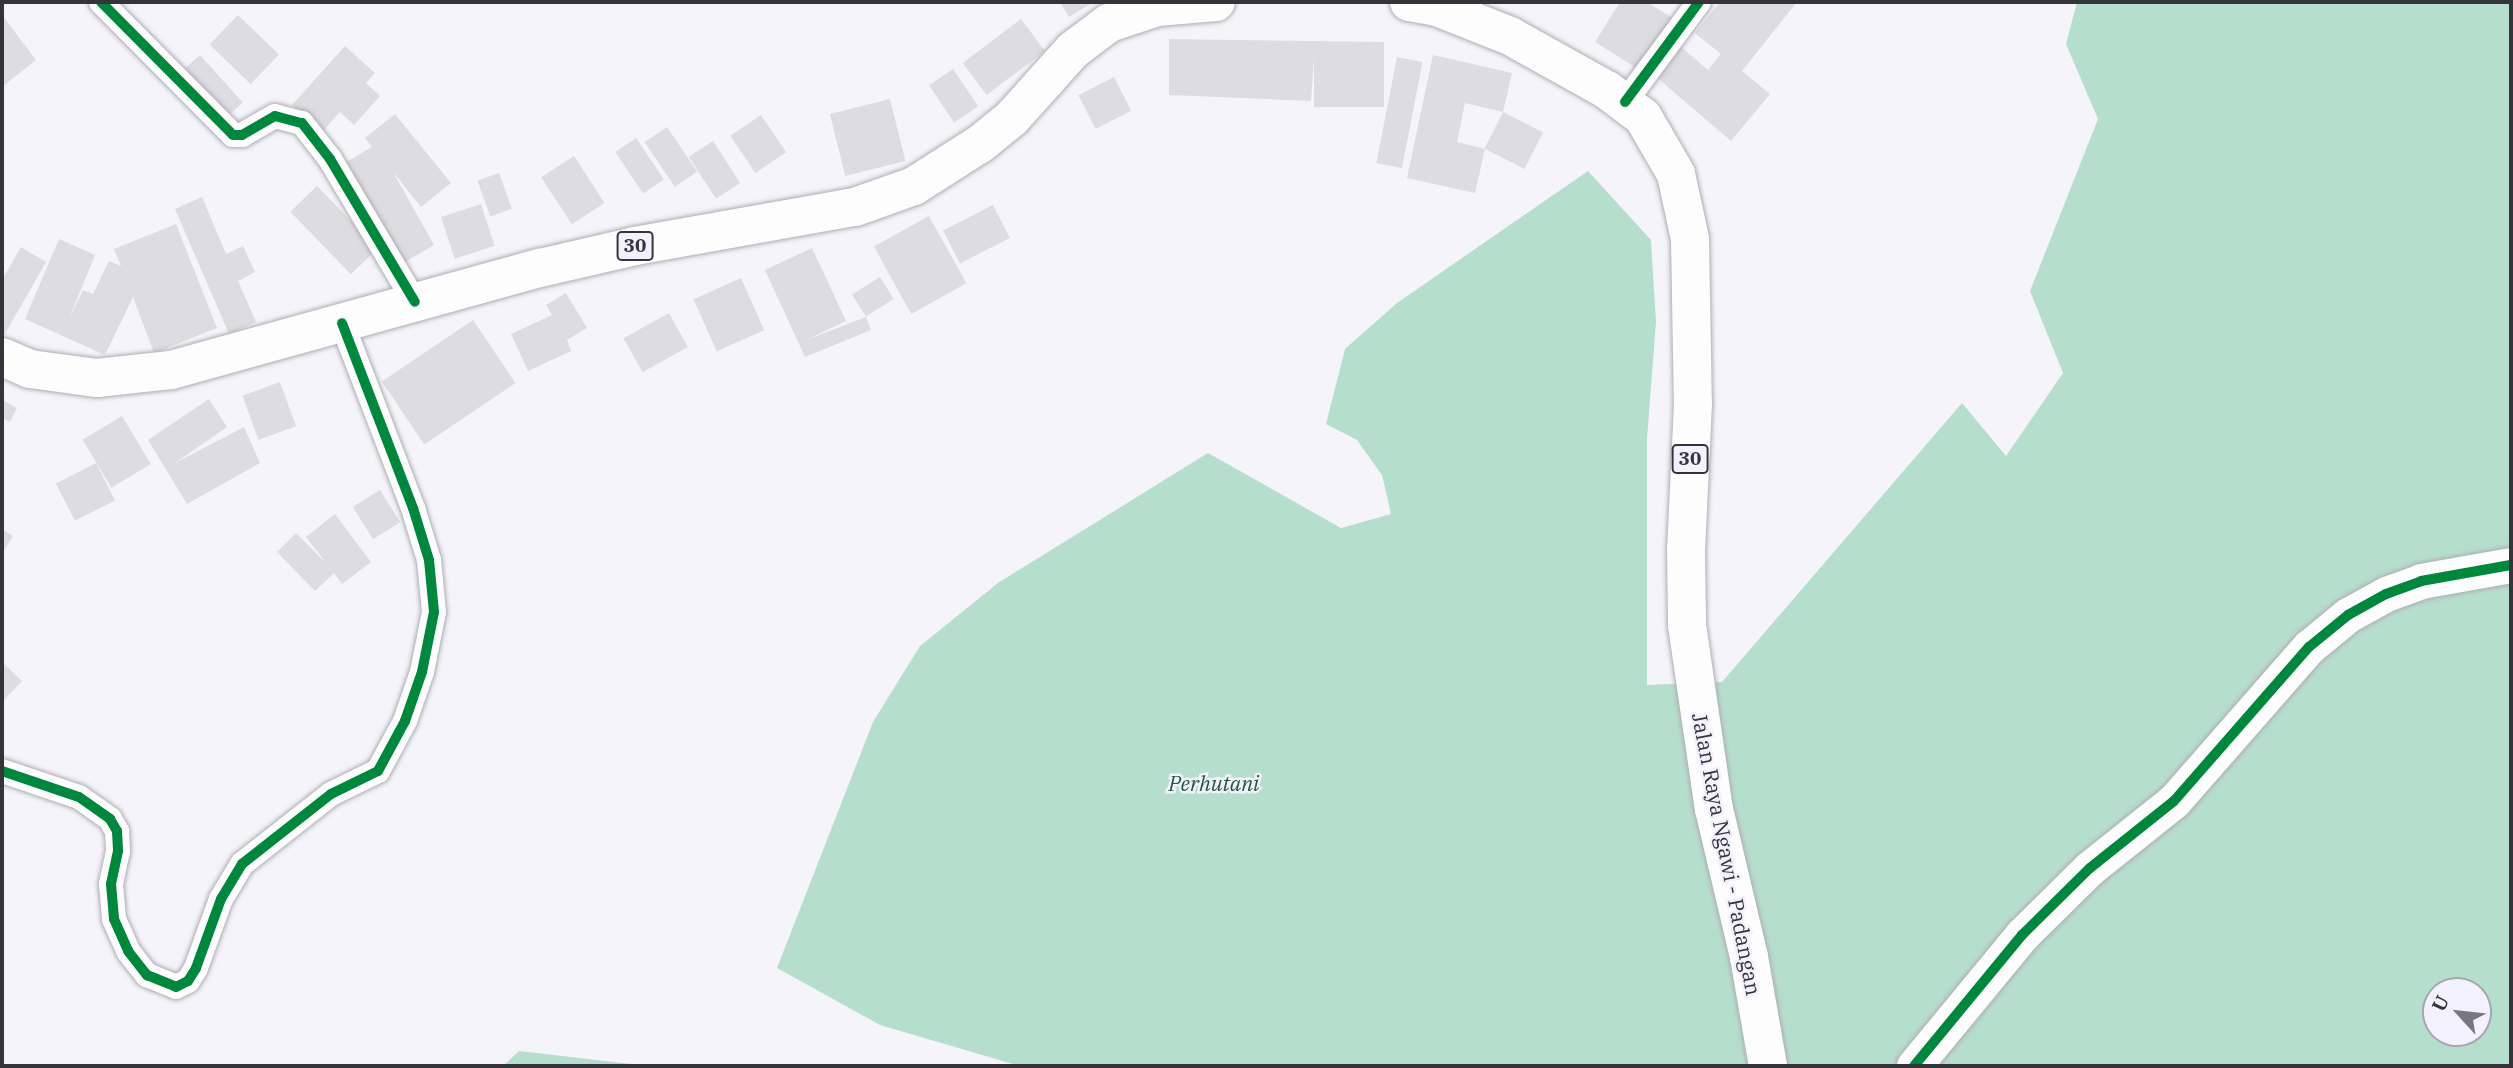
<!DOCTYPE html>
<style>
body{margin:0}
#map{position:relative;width:2513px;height:1068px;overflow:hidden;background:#f5f4fb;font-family:"IBM Plex Serif",serif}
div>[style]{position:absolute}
.forest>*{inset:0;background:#b6decd}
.building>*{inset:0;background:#dddce1;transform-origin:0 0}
.roads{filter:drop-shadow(0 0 2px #aeadb3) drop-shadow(0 0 2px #aeadb3)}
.street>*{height:24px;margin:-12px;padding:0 12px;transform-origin:12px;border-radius:12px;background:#fefdfe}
.secondary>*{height:35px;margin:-17.5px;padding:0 17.5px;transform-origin:17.5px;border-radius:17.5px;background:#fefdfe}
.highway>*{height:38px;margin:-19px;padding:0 19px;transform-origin:19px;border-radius:19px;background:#fefdfe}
.cycleway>*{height:10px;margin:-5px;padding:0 5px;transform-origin:5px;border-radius:5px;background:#00873e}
span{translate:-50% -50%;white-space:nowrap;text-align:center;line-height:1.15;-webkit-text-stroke:5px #f3f1fe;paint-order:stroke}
.shield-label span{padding:2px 5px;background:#f3f1fe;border:2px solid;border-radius:5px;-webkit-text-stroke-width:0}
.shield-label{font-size:19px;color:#36343b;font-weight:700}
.park-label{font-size:21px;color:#1f573f;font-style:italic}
.street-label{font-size:21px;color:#36343b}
.frame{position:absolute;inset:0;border:4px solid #36343b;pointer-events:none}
.north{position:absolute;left:2422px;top:977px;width:70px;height:70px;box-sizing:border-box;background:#f3f1fe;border:2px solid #a7a5b0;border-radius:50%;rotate:297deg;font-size:19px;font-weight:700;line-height:28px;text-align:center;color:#36343b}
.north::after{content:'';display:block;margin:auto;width:24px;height:32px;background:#79777e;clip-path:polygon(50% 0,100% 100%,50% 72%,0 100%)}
</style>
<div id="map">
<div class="forest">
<div style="clip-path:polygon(evenodd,2077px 2px,2511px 2px,2511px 1066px,1020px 1066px,880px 1025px,777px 968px,873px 722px,920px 646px,998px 583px,1208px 453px,1341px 528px,1391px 514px,1382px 475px,1357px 440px,1326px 424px,1345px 349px,1397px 303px,1588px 171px,1651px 240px,1656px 322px,1647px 439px,1647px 685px,1722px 682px,1962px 403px,2006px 456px,2063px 373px,2030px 291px,2098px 119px,2066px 44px,2077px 2px,2436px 991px,2478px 991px,2478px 1033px,2436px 1033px,2436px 991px)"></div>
<div style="clip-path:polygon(519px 1051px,640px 1065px,640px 1066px,503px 1066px)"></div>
</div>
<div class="building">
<div style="clip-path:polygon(1060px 2px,1094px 2px,1069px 17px)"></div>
<div style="clip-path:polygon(1620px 2px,1647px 2px,1674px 19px,1641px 71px,1595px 42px)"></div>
<div style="clip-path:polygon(1720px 2px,1797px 2px,1742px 71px,1770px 94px,1731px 141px,1655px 76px,1681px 47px,1708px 70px,1721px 54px,1695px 33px)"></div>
<div style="clip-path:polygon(2px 15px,36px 60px,2px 87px)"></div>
<div style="left:238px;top:15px;width:57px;height:41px;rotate:44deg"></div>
<div style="left:1021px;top:19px;width:40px;height:73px;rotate:53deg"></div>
<div style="clip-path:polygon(1169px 39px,1384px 42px,1384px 107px,1314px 107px,1314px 57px,1311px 101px,1169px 95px)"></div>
<div style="clip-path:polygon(345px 46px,375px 73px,366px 83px,380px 96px,354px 125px,340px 112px,322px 132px,292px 105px)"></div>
<div style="left:200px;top:55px;width:64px;height:30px;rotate:48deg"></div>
<div style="clip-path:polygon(1433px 55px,1512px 73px,1503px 112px,1465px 103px,1457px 142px,1485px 149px,1475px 193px,1407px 178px)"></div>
<div style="left:1397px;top:57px;width:26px;height:108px;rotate:11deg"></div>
<div style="left:953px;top:69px;width:45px;height:29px;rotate:56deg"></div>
<div style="left:1114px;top:77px;width:38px;height:40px;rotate:63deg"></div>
<div style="left:890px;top:99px;width:64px;height:62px;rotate:76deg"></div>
<div style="left:1503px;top:112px;width:45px;height:41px;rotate:27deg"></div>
<div style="clip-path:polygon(395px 114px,451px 183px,421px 207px,393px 172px,434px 245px,400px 265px,343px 164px,372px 147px,365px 138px)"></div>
<div style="left:761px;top:115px;width:45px;height:37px;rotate:56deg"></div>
<div style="left:667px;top:127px;width:54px;height:27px;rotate:56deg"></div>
<div style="left:636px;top:138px;width:50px;height:25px;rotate:56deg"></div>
<div style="left:713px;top:141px;width:50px;height:29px;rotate:57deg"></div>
<div style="left:574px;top:156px;width:56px;height:39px;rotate:57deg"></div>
<div style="left:499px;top:173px;width:38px;height:23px;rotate:70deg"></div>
<div style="left:317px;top:186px;width:87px;height:37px;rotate:46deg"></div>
<div style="clip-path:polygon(202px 197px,226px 254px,243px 246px,255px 272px,238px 281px,256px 322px,229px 334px,175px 209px)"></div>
<div style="left:481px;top:204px;width:44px;height:42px;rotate:72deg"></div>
<div style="left:993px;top:205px;width:37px;height:56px;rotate:63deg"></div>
<div style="left:929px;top:216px;width:77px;height:63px;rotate:61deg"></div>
<div style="clip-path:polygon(176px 224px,217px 328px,154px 353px,133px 297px,105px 355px,25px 319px,59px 239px,95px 255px,69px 319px,83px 290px,93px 294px,109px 261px,121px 266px,114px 249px)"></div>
<div style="clip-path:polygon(21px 247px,46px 262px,2px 339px,2px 280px)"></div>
<div style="clip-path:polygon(812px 248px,846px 321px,806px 340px,866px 317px,871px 330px,805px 357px,765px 270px)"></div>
<div style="left:880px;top:277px;width:26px;height:33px;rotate:58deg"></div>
<div style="left:741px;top:278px;width:57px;height:52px;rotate:66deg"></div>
<div style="clip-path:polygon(566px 293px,587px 328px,567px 340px,571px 351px,528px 371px,511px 334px,552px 315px,546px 305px)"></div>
<div style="left:669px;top:313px;width:39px;height:52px;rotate:61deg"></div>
<div style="left:473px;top:320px;width:76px;height:110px;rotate:56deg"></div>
<div style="left:280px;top:382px;width:47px;height:40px;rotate:70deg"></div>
<div style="clip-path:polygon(209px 399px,227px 427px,175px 463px,244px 427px,260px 463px,187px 504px,148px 440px)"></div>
<div style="clip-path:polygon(2px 400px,17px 408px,10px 422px,2px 418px)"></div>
<div style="left:122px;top:416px;width:56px;height:46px;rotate:59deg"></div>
<div style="left:96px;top:463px;width:42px;height:45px;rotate:63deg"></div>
<div style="left:380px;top:490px;width:38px;height:32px;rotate:58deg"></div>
<div style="clip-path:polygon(335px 514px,371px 562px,342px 584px,334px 573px,315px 591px,277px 552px,296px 533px,326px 563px,306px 537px)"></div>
<div style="clip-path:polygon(2px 529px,13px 536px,2px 554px)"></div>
<div style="clip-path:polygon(2px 662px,22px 681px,2px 702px)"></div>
</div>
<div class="roads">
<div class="street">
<div style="left:101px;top:2px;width:187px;rotate:45.2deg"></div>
<div style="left:233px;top:135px;width:9px"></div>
<div style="left:242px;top:135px;width:38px;rotate:-30deg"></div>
<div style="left:275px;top:116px;width:28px;rotate:15deg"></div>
<div style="left:302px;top:123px;width:46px;rotate:52.1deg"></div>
<div style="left:330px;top:159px;width:166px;rotate:59.3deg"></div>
<div style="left:1625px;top:102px;width:124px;rotate:-53.5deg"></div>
<div style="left:2px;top:771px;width:81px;rotate:18.7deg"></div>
<div style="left:79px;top:797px;width:38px;rotate:35deg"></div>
<div style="left:110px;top:819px;width:14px;rotate:60deg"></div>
<div style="left:117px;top:831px;width:20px;rotate:87deg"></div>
<div style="left:118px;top:851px;width:34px;rotate:102deg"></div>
<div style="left:111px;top:884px;width:35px;rotate:85deg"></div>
<div style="left:114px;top:919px;width:35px;rotate:66deg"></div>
<div style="left:128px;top:951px;width:31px;rotate:52deg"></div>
<div style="left:147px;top:975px;width:31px;rotate:22deg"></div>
<div style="left:176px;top:987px;width:13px;rotate:-27deg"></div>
<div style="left:188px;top:981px;width:15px;rotate:-58deg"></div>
<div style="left:196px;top:968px;width:73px;rotate:-70.1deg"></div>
<div style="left:221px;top:899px;width:41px;rotate:-59deg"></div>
<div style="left:242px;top:864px;width:113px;rotate:-38.2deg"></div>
<div style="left:331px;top:794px;width:52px;rotate:-26.1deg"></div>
<div style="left:378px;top:771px;width:57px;rotate:-61.6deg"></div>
<div style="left:405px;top:721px;width:52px;rotate:-70.9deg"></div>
<div style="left:422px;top:672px;width:61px;rotate:-78.7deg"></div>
<div style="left:434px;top:612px;width:52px;rotate:-95.5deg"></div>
<div style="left:429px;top:560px;width:54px;rotate:-107.1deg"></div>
<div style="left:413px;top:508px;width:198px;rotate:-111deg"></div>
</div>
<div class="secondary">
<div style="left:1914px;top:1066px;width:170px;rotate:-50.5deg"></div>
<div style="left:2022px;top:935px;width:95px;rotate:-44.6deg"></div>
<div style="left:2090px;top:868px;width:107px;rotate:-38.6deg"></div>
<div style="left:2174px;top:801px;width:205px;rotate:-48.8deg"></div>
<div style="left:2309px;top:647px;width:50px;rotate:-39.4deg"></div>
<div style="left:2348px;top:615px;width:43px;rotate:-28.9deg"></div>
<div style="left:2386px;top:594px;width:37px;rotate:-20deg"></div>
<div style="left:2421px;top:581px;width:91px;rotate:-10.1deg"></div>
</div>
<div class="highway">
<div style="left:1409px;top:2px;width:28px;rotate:10deg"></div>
<div style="left:1437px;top:7px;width:79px;rotate:21.7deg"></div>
<div style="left:1510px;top:36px;width:111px;rotate:29.1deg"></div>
<div style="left:1607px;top:90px;width:45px;rotate:36.9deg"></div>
<div style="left:1643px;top:117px;width:66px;rotate:59.9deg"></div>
<div style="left:1676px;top:174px;width:66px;rotate:77.8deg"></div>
<div style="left:1690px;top:239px;width:164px;rotate:89deg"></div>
<div style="left:1693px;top:403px;width:146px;rotate:92.7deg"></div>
<div style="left:1686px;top:549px;width:76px;rotate:89.2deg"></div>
<div style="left:1687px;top:625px;width:186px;rotate:81.7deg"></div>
<div style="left:1714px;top:809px;width:152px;rotate:76.7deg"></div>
<div style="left:1749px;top:957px;width:111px;rotate:80.1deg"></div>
<div style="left:2px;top:357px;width:30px;rotate:23deg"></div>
<div style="left:30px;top:369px;width:68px;rotate:7.7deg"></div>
<div style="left:97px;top:378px;width:74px;rotate:-6.2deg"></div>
<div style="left:171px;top:370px;width:383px;rotate:-15.5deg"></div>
<div style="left:540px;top:268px;width:98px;rotate:-13deg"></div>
<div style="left:635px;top:246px;width:223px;rotate:-10.1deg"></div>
<div style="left:855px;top:207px;width:63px;rotate:-19.6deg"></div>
<div style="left:914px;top:186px;width:78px;rotate:-32.5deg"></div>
<div style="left:980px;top:144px;width:41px;rotate:-39.1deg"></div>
<div style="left:1012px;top:118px;width:91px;rotate:-48.1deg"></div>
<div style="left:1073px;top:50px;width:45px;rotate:-36.9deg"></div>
<div style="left:1109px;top:23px;width:51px;rotate:-18.4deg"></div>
<div style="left:1157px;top:7px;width:59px;rotate:-4.8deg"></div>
</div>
</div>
<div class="cycleway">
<div style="left:101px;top:2px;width:187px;rotate:45.2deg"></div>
<div style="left:233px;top:135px;width:9px"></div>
<div style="left:242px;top:135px;width:38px;rotate:-30deg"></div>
<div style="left:275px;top:116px;width:28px;rotate:15deg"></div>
<div style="left:302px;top:123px;width:46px;rotate:52.1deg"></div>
<div style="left:330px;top:159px;width:166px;rotate:59.3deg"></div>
<div style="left:1625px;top:102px;width:124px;rotate:-53.5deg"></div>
<div style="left:2px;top:771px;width:81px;rotate:18.7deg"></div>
<div style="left:79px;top:797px;width:38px;rotate:35deg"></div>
<div style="left:110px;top:819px;width:14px;rotate:60deg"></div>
<div style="left:117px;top:831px;width:20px;rotate:87deg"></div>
<div style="left:118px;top:851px;width:34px;rotate:102deg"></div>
<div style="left:111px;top:884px;width:35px;rotate:85deg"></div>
<div style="left:114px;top:919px;width:35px;rotate:66deg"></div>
<div style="left:128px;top:951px;width:31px;rotate:52deg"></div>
<div style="left:147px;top:975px;width:31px;rotate:22deg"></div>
<div style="left:176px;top:987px;width:13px;rotate:-27deg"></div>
<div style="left:188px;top:981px;width:15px;rotate:-58deg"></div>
<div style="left:196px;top:968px;width:73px;rotate:-70.1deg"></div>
<div style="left:221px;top:899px;width:41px;rotate:-59deg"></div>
<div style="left:242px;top:864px;width:113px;rotate:-38.2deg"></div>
<div style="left:331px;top:794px;width:52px;rotate:-26.1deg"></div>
<div style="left:378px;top:771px;width:57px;rotate:-61.6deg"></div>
<div style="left:405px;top:721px;width:52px;rotate:-70.9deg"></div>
<div style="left:422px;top:672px;width:61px;rotate:-78.7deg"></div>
<div style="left:434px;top:612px;width:52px;rotate:-95.5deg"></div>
<div style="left:429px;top:560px;width:54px;rotate:-107.1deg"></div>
<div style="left:413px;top:508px;width:198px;rotate:-111deg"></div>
<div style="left:1914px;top:1066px;width:170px;rotate:-50.5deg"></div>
<div style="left:2022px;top:935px;width:95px;rotate:-44.6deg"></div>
<div style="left:2090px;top:868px;width:107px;rotate:-38.6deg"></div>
<div style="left:2174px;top:801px;width:205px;rotate:-48.8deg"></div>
<div style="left:2309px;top:647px;width:50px;rotate:-39.4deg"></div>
<div style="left:2348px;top:615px;width:43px;rotate:-28.9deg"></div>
<div style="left:2386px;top:594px;width:37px;rotate:-20deg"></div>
<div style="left:2421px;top:581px;width:91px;rotate:-10.1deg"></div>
</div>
<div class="shield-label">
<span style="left:635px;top:246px">30</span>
<span style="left:1690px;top:459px">30</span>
</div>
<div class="park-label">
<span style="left:1214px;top:783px">Perhutani</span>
</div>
<div class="street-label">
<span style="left:1727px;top:854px;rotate:79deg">Jalan Raya Ngawi - Padangan</span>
</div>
<div class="frame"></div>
<div class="north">U</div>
</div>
